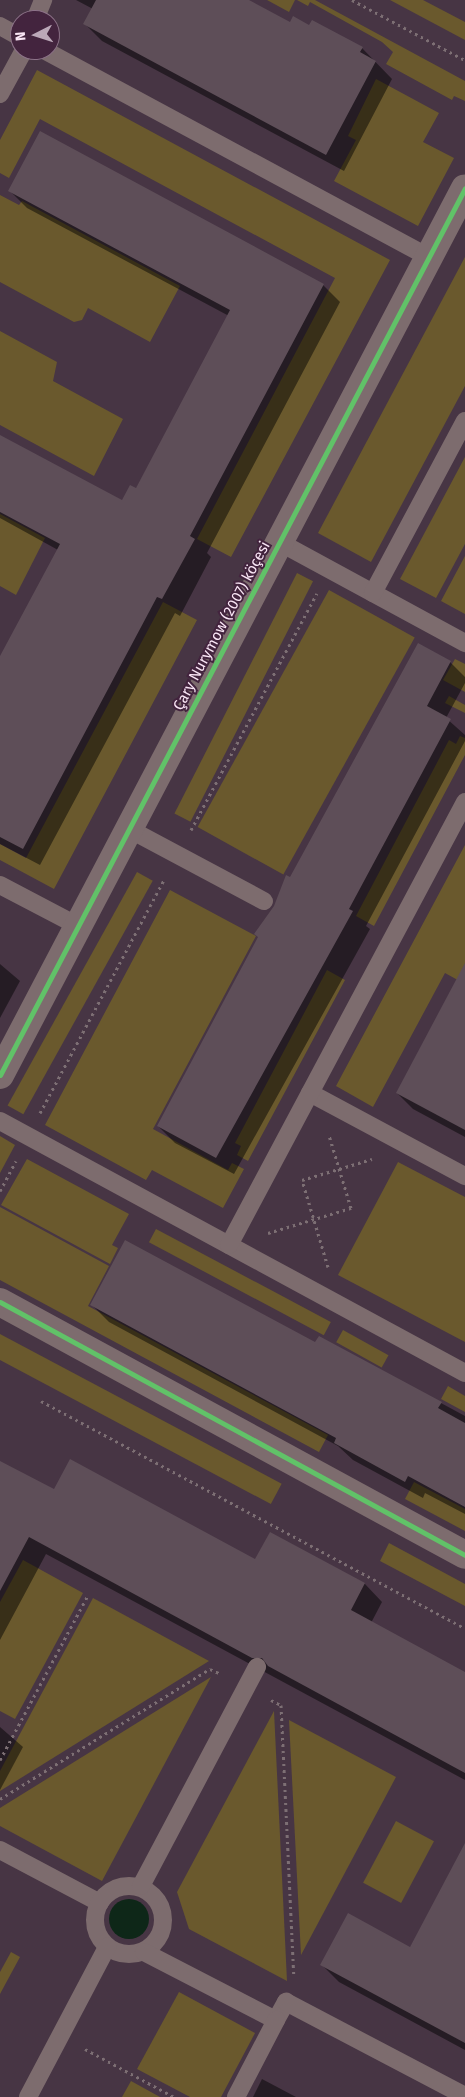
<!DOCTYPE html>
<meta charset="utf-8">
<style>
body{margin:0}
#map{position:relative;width:465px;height:2097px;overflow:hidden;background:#473544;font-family:"Fira Sans",sans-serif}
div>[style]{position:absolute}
.green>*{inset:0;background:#6a592d;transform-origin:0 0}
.water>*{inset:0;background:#0e2718}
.round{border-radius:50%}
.shadow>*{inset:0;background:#0007}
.building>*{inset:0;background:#5e4e58}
.path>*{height:3px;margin-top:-1.5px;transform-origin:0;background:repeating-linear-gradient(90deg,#7d6f74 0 2.5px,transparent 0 6.5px)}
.service>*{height:18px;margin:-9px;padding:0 9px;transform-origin:9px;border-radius:9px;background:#7d6c6e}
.service>.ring{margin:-9px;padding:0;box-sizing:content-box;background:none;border:18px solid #7d6c6e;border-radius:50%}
.minor>*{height:28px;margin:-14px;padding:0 14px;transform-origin:14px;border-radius:14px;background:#7d6c6e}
.cycleway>*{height:5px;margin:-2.5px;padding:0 2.5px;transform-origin:2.5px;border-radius:2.5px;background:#61c268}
span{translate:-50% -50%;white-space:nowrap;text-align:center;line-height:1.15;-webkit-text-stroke:4px #43243e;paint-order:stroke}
.street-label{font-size:15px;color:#fae6f6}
.north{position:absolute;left:10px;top:10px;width:50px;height:50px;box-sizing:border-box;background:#43243e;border:1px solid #8c7288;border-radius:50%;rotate:265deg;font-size:14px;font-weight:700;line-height:20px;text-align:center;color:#fae6f6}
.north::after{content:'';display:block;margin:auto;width:18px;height:22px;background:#bba8b8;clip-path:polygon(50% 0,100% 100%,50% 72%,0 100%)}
</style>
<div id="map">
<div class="green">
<div style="clip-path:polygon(267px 0,295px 0,289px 12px)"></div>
<div style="clip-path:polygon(297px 0,315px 0,465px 81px,465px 101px,454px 96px,452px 100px,386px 64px,393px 52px,382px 42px,310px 2px,308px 6px)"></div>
<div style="clip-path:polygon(390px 0,423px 0,465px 22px,465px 40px)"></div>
<div style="clip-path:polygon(37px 70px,390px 260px,231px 557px,197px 539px,335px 278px,40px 119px,9px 178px,0 173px,0 140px)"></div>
<div style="clip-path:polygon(376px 79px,439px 113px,423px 142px,454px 158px,418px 226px,334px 181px,356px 140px,348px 136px)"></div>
<div style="clip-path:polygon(0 195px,19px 205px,22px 201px,180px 286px,150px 342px,88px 308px,82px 320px,74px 322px,0 282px)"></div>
<div style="clip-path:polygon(465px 257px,465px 386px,371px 562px,318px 533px)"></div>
<div style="clip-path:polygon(0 331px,57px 362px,53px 381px,123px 419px,94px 476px,0 425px)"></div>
<div style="clip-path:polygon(465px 457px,465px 544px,436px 598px,400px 579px)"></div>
<div style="clip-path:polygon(0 514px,45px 538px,16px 595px,0 586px)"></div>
<div style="clip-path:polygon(465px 556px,465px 614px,441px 601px)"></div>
<div style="left:297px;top:573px;width:18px;height:270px;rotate:27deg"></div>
<div style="left:329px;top:590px;width:98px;height:271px;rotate:29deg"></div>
<div style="clip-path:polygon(163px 602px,197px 620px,54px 889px,0 860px,0 844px,26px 858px)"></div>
<div style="clip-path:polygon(455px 659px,465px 664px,465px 692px,443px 680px)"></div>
<div style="clip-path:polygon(449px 696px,465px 705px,465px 713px,445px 703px)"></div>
<div style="clip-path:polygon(460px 736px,465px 738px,465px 755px,374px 926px,356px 916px,449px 740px,456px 744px)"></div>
<div style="clip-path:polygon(465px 845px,465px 984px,445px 973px,373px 1107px,336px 1086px)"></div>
<div style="left:137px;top:872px;width:18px;height:267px;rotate:29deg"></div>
<div style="clip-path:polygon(170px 890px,256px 936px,153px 1129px,228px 1170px,232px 1163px,244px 1169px,223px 1208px,152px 1170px,146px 1180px,45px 1125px)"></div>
<div style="clip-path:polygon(327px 970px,345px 980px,248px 1161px,237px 1155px,241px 1146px,235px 1143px)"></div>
<div style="clip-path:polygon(0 1136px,15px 1145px,0 1173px)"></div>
<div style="clip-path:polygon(27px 1159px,129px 1214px,112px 1245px,118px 1248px,110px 1264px,1px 1205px)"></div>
<div style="clip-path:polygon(398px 1162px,465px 1197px,465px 1342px,338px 1275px)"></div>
<div style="clip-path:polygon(0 1207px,109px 1266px,88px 1306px,328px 1435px,319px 1452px,0 1280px)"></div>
<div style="left:156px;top:1229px;width:198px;height:15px;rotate:28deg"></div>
<div style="left:343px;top:1330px;width:52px;height:14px;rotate:29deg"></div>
<div style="left:0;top:1334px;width:319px;height:23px;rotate:28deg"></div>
<div style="clip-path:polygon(448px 1386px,465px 1396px,465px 1412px,441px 1399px)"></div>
<div style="clip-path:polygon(414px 1482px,465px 1509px,465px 1531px,405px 1499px)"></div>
<div style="clip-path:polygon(389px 1543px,465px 1584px,465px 1606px,380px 1561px)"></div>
<div style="clip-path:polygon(23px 1560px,83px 1593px,15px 1719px,0 1711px,0 1602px)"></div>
<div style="clip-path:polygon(93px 1598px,209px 1661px,0 1791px,0 1771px)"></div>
<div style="clip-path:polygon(211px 1677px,102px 1881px,0 1826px,0 1808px)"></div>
<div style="clip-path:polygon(274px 1711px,287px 1981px,189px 1929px,177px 1892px)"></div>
<div style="clip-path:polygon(289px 1720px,396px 1777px,301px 1955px)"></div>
<div style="left:396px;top:1821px;width:43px;height:70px;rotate:28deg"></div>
<div style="clip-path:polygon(11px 1952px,20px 1957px,0 1994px,0 1972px)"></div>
<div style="clip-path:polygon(179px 1992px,255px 2033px,221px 2097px,190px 2097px,137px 2069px)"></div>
<div style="clip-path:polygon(131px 2081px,160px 2097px,122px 2097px)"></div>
</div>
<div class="water">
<div class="round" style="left:109px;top:1899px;width:40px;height:40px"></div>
</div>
<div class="shadow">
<div style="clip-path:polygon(76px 0,247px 0,291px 24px,310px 26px,362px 48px,392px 79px,344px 171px,102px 41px,85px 24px,93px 9px)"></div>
<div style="clip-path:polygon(10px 191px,323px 285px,340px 302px,207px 553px,211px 557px,180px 616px,175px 613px,40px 865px,0 844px,0 658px,58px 550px,0 518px,0 436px,123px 502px,136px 489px,229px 316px,27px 208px)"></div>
<div style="clip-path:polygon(450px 662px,465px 677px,465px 683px,446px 718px,465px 735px,465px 741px,366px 926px,370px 929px,234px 1174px,175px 1143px,158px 1126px,291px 879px)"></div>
<div style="clip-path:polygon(0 964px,20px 981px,0 1018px)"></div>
<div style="clip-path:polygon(465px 998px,465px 1137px,413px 1109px,397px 1093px)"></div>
<div style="clip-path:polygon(92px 1305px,316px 1344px,319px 1337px,465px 1416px,465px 1514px,425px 1493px,423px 1498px,353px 1460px,338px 1446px,109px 1322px)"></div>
<div style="clip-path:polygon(0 1462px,55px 1491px,256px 1560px,270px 1533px,365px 1584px,382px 1602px,371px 1623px,465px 1673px,465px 1780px,46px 1554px,0 1640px)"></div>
<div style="clip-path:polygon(0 1727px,23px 1747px,0 1790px)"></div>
<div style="clip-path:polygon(465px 1846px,465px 2050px,339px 1982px,321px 1964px,410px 1948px)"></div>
<div style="clip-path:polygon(262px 2079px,296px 2097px,253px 2097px)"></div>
</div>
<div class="building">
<div style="clip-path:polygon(96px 0,249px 0,290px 22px,293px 16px,309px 25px,312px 20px,363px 47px,360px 52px,376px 61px,326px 155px,83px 24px)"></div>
<div style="clip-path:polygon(40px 131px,324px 284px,190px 536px,195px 539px,162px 599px,157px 597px,23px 849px,0 837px,0 656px,60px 544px,0 512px,0 435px,122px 500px,130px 485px,136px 488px,230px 310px,8px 191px)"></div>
<div style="clip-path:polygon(418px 643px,451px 661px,427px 706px,451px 719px,349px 909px,353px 911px,216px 1158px,157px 1126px,258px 937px,254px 934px,274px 906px,286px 875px,290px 877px)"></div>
<div style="clip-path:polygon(465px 963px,465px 1130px,396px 1093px)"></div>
<div style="clip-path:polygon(125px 1240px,315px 1342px,319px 1336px,442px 1402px,438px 1408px,465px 1423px,465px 1507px,408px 1476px,405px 1482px,334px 1443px,336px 1438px,90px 1305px)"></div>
<div style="clip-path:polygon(70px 1459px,255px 1559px,270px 1532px,365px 1583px,351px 1610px,465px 1672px,465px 1773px,268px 1666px,262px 1658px,252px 1658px,29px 1537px,0 1591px,0 1461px,54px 1489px)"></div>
<div style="clip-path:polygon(465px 1843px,465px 2043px,320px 1965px,348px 1913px,410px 1947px)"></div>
</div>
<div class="path">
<div style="left:352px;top:0;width:128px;rotate:28deg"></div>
<div style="left:191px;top:830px;width:268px;rotate:-62deg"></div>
<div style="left:40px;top:1113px;width:264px;rotate:-62deg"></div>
<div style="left:0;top:1191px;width:34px;rotate:-62deg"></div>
<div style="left:268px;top:1233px;width:87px;rotate:-16.8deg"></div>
<div style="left:351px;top:1208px;width:76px;rotate:-106.8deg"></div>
<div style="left:328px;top:1267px;width:91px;rotate:-106.6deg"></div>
<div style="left:302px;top:1180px;width:73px;rotate:-16.7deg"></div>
<div style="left:41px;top:1401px;width:481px;rotate:28.2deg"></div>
<div style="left:271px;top:1700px;width:11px;rotate:27deg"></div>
<div style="left:281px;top:1705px;width:272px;rotate:87.3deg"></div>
<div style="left:0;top:1760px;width:187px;rotate:-61.9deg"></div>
<div style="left:0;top:1799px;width:247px;rotate:-31.8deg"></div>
<div style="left:210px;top:1669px;width:12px;rotate:24deg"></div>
<div style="left:85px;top:2049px;width:101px;rotate:28.3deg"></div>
</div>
<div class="service">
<div style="left:35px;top:20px;width:22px;rotate:-68deg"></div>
<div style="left:0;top:26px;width:23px;rotate:29deg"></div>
<div style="left:44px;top:50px;width:437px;rotate:28.3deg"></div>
<div style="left:0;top:94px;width:50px;rotate:-61.4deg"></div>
<div style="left:279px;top:542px;width:212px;rotate:28.5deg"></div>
<div style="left:373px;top:593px;width:195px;rotate:-61.9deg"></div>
<div style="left:129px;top:829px;width:153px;rotate:28.1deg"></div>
<div style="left:0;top:885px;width:88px;rotate:27.7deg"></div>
<div style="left:310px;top:1093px;width:176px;rotate:28.2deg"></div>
<div style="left:0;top:1121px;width:529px;rotate:28.45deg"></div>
<div style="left:229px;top:1245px;width:502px;rotate:-61.95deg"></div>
<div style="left:0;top:1850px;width:113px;rotate:27.9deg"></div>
<div class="ring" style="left:95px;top:1886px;width:50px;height:50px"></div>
<div style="left:141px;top:1886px;width:248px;rotate:-62.1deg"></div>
<div style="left:144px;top:1952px;width:148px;rotate:27.3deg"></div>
<div style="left:276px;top:2020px;width:21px;rotate:-61deg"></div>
<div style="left:286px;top:2002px;width:202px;rotate:27.7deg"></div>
<div style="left:28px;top:2097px;width:170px;rotate:-62.2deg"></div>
<div style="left:236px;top:2097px;width:87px;rotate:-62.5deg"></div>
</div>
<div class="minor">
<div style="left:0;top:1075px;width:1001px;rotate:-62.33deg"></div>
<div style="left:0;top:1302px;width:529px;rotate:28.55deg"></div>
</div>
<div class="cycleway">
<div style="left:0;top:1075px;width:1001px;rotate:-62.33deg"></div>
<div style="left:0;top:1302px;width:529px;rotate:28.55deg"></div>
</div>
<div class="street-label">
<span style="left:222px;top:626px;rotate:-62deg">Çary Nurymow (2007) köçesi</span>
</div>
<div class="north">N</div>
</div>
